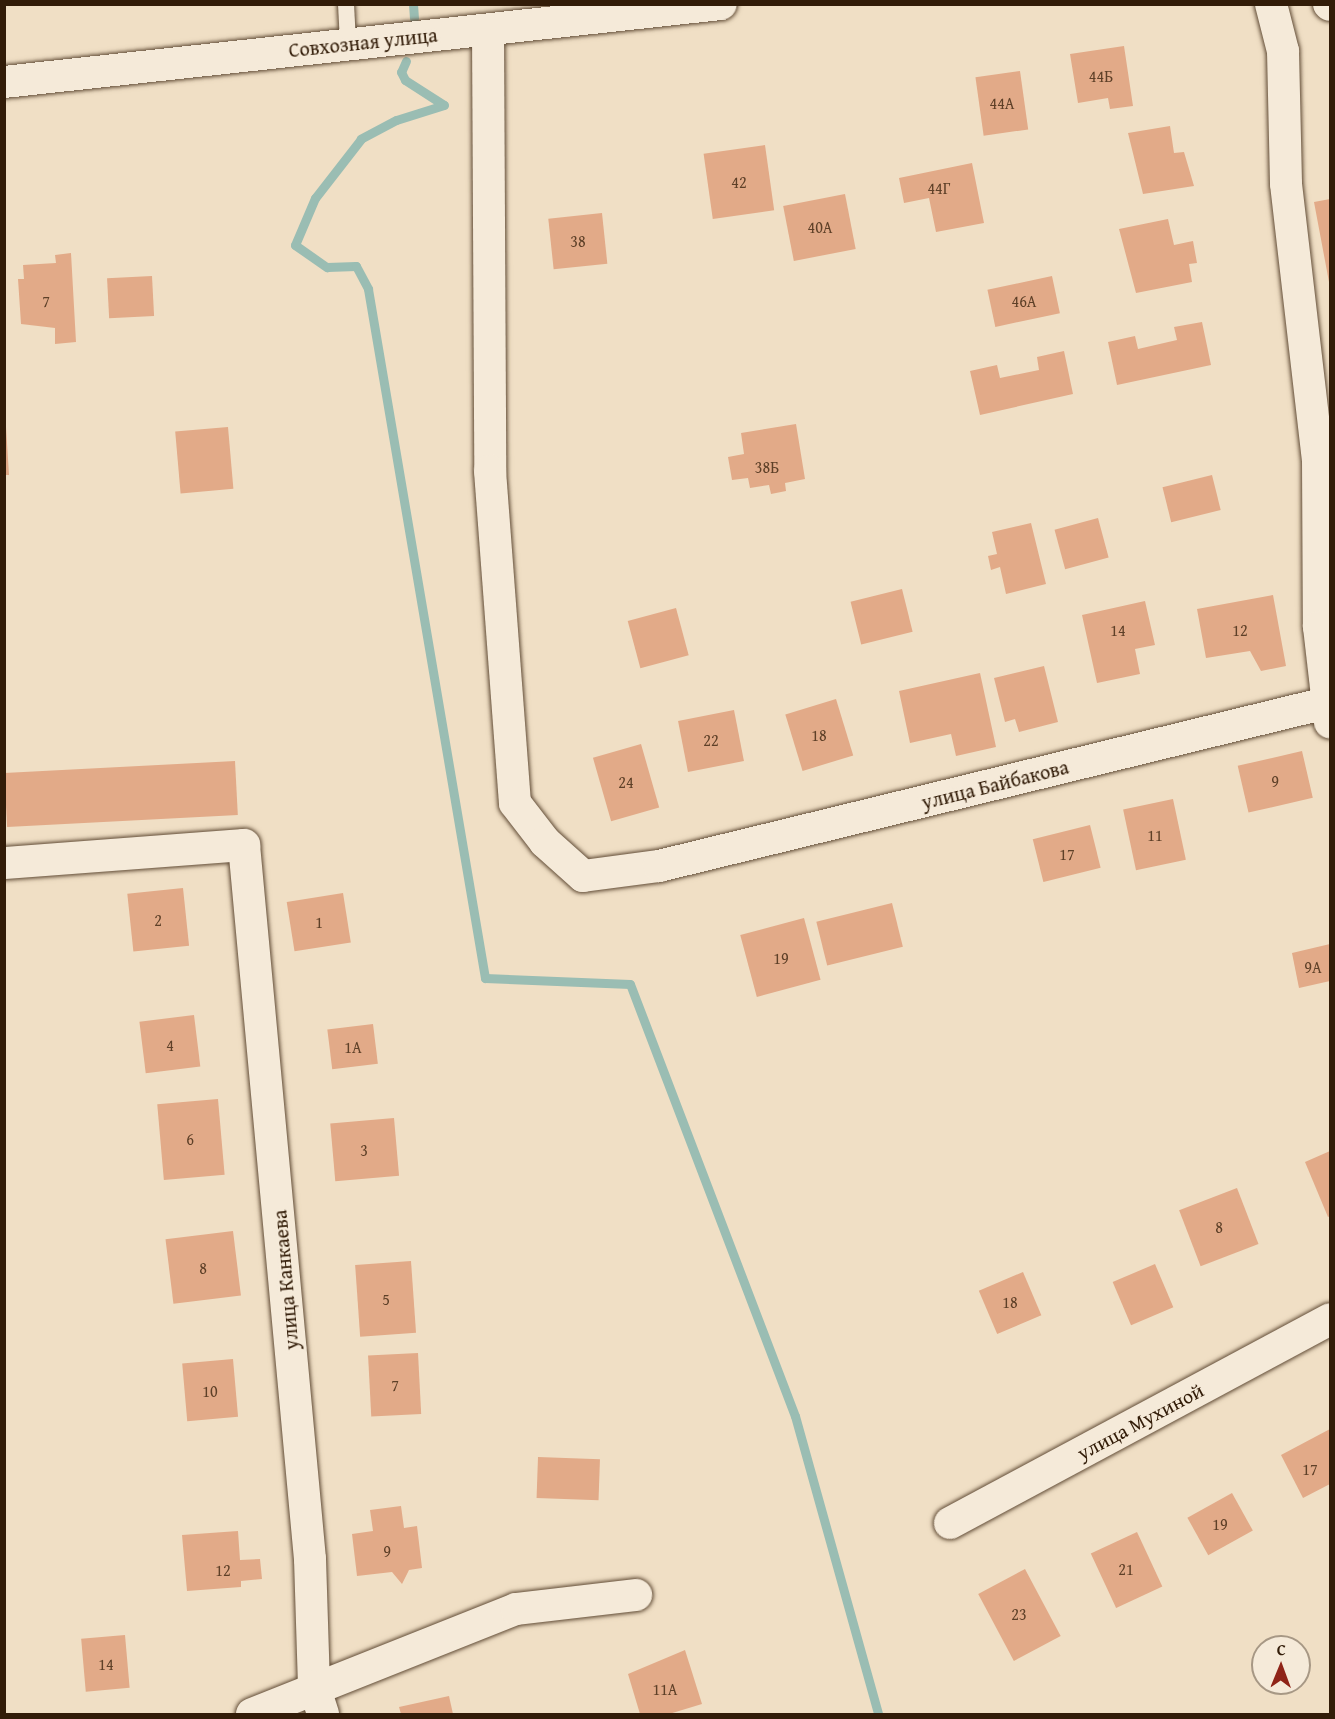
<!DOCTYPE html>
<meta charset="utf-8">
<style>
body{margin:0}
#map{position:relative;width:1335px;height:1719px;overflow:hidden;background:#f0dfc5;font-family:"Gentium Book Plus",serif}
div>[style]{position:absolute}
.stream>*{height:9px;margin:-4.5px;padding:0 4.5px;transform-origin:4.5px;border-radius:4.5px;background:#9abdb3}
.building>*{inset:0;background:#e2aa88;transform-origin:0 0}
.roads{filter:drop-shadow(0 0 2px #624d37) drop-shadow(0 0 2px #624d37)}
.lane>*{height:16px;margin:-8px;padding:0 8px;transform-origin:8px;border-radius:8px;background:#f5ead9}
.street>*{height:32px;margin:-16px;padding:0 16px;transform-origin:16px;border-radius:16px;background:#f5ead9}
span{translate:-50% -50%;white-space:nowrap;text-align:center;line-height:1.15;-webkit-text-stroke:5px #f5ead9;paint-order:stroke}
.number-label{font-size:16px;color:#5e4028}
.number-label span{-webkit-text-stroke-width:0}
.street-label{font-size:20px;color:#321c08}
.frame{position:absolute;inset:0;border:6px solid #321c08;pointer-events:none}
.north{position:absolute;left:1251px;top:1635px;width:60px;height:60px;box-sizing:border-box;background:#f5ead9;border:2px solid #a79885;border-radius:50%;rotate:1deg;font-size:16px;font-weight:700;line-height:24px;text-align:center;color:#321c08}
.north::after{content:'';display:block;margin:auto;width:21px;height:27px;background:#8f2418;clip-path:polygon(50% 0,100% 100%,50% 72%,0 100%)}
</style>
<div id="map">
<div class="stream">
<div style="left:413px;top:4px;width:14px;rotate:86deg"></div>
<div style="left:406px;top:61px;width:12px;rotate:114deg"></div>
<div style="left:401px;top:72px;width:9px;rotate:63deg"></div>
<div style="left:405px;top:80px;width:46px;rotate:32.7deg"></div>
<div style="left:444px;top:105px;width:50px;rotate:162.6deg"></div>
<div style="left:396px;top:120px;width:40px;rotate:152deg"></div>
<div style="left:361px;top:139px;width:75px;rotate:127.9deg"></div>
<div style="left:315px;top:198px;width:51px;rotate:113.1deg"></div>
<div style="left:295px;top:245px;width:39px;rotate:35deg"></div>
<div style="left:327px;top:267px;width:29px;rotate:-2deg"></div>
<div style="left:356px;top:266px;width:26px;rotate:62deg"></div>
<div style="left:368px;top:289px;width:699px;rotate:80.36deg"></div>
<div style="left:485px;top:978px;width:145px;rotate:2.4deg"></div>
<div style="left:630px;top:984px;width:462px;rotate:69.1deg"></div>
<div style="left:795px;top:1416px;width:309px;rotate:74.4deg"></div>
</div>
<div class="building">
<div style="clip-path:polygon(1124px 46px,1133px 106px,1110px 109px,1108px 98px,1078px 103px,1070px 54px)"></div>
<div style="left:1020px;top:71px;width:59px;height:45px;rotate:82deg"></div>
<div style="clip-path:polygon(1170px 126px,1174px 153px,1184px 152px,1194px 186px,1143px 194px,1128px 133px)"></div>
<div style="left:765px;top:145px;width:66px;height:62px;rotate:82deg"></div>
<div style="clip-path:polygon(972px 163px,984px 223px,936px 232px,929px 198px,904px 203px,899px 178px)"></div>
<div style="left:845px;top:194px;width:56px;height:63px;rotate:79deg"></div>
<div style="clip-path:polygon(1330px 199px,1330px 282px,1329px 282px,1314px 202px)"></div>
<div style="left:602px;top:213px;width:51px;height:54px;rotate:84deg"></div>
<div style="clip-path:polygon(1168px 219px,1174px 245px,1193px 241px,1197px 263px,1189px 264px,1192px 282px,1136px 293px,1119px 229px)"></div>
<div style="clip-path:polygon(71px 253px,76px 342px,55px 344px,55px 328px,21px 324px,18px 279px,24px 279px,23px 265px,56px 263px,55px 255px)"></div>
<div style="left:152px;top:276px;width:40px;height:45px;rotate:87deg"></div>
<div style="left:1052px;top:276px;width:38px;height:66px;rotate:78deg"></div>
<div style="clip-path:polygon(1202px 322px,1211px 365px,1117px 385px,1108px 342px,1135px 336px,1138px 349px,1177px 340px,1174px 327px)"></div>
<div style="clip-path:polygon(1064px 351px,1073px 394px,980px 415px,970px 371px,997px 365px,1000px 378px,1039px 370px,1037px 357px)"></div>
<div style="clip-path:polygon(796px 424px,805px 479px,785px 483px,786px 491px,771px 494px,769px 485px,750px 488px,748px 478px,732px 480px,728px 457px,744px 454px,741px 433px)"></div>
<div style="clip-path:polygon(6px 427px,9px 475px,5px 475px,5px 428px)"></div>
<div style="left:228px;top:427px;width:62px;height:53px;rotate:85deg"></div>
<div style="left:1212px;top:475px;width:36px;height:51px;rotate:76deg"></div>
<div style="left:1098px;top:518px;width:41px;height:45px;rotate:75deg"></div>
<div style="clip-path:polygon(1031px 523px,1046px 584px,1006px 594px,1000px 567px,991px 570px,988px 556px,997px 554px,992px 532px)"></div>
<div style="left:902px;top:589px;width:44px;height:53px;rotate:76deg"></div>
<div style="clip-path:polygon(1273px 595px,1286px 666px,1261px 671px,1250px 651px,1206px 658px,1197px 609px)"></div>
<div style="clip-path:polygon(1145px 601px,1155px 645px,1135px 649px,1140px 674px,1097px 683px,1082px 615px)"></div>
<div style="left:676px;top:608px;width:49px;height:50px;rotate:75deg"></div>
<div style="clip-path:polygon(1044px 666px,1058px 722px,1019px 732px,1015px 719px,1005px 722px,994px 678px)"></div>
<div style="clip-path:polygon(980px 673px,996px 747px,956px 756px,951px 734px,910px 743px,899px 691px)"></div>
<div style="left:836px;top:699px;width:59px;height:53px;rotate:73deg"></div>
<div style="left:734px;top:710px;width:52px;height:57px;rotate:79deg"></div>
<div style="left:641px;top:744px;width:66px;height:50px;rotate:74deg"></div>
<div style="left:1302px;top:751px;width:48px;height:66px;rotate:77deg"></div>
<div style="left:235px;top:761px;width:54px;height:231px;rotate:87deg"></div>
<div style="left:1173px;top:799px;width:62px;height:51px;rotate:78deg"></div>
<div style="left:1090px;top:825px;width:44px;height:59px;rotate:76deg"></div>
<div style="left:183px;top:888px;width:58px;height:56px;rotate:84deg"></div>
<div style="left:343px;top:893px;width:50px;height:57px;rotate:81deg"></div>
<div style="left:892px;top:903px;width:45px;height:78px;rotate:76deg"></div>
<div style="left:804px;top:918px;width:64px;height:66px;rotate:75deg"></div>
<div style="clip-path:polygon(1330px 944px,1330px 981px,1299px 988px,1292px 953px)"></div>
<div style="left:194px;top:1015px;width:52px;height:55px;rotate:83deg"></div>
<div style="left:373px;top:1024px;width:40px;height:46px;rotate:83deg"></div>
<div style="left:218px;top:1099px;width:76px;height:61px;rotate:85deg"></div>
<div style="left:394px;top:1118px;width:58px;height:64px;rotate:85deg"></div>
<div style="clip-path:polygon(1330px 1151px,1330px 1216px,1328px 1217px,1305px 1162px)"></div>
<div style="left:1237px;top:1188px;width:60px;height:62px;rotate:69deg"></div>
<div style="left:233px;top:1231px;width:65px;height:68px;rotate:83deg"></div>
<div style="left:411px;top:1261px;width:72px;height:56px;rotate:86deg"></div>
<div style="left:1155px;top:1264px;width:47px;height:46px;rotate:67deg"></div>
<div style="left:1023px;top:1272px;width:47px;height:48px;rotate:67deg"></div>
<div style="left:418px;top:1353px;width:61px;height:50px;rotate:87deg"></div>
<div style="left:233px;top:1359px;width:58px;height:51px;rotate:85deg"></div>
<div style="clip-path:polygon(1330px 1429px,1330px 1484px,1303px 1498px,1281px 1455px)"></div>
<div style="left:538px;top:1457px;width:62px;height:41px;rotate:2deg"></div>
<div style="left:1232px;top:1493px;width:43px;height:51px;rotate:61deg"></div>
<div style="clip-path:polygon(401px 1506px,404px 1528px,417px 1526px,422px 1568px,409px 1570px,402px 1584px,392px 1572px,357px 1576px,352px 1534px,373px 1531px,370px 1510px)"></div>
<div style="clip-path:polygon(238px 1531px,240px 1560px,260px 1559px,262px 1579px,241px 1581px,241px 1587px,187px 1591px,182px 1535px)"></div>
<div style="left:1137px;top:1532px;width:60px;height:51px;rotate:65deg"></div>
<div style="left:1025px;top:1569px;width:76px;height:53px;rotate:62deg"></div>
<div style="left:125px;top:1635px;width:53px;height:44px;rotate:85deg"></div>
<div style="clip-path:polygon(685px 1650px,702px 1704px,669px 1714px,640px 1714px,628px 1674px)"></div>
<div style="clip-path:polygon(449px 1696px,453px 1714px,401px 1714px,399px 1707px)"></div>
</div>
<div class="roads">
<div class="lane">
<div style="left:346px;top:4px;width:39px;rotate:87deg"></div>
</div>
<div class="street">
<div style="left:1271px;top:4px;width:49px;rotate:75.7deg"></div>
<div style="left:1283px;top:51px;width:133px;rotate:88.7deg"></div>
<div style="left:1286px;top:184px;width:278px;rotate:83.4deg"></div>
<div style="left:1318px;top:460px;width:167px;rotate:89.7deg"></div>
<div style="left:1319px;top:627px;width:96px;rotate:83.4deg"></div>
<div style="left:1329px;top:4px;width:1px;rotate:45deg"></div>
<div style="left:488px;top:30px;width:441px;rotate:89.7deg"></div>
<div style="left:490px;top:471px;width:333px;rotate:85.7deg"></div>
<div style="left:515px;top:803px;width:49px;rotate:52.4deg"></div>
<div style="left:545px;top:842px;width:51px;rotate:41.8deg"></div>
<div style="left:583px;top:876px;width:77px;rotate:-7.5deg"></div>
<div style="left:659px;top:866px;width:691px;rotate:-13.73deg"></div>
<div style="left:4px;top:82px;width:721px;rotate:-6.21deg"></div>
<div style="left:4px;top:863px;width:241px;rotate:-4.3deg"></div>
<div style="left:244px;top:845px;width:717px;rotate:84.72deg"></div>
<div style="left:310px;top:1559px;width:127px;rotate:88.2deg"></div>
<div style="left:314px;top:1686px;width:29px;rotate:72deg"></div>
<div style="left:950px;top:1523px;width:431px;rotate:-28.2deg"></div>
<div style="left:252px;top:1714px;width:284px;rotate:-21.7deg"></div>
<div style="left:516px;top:1609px;width:121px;rotate:-6.7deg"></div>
</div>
</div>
<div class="number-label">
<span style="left:1101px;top:76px">44Б</span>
<span style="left:1002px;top:103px">44А</span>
<span style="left:739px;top:182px">42</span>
<span style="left:939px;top:188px">44Г</span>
<span style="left:820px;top:227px">40А</span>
<span style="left:578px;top:241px">38</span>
<span style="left:46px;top:301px">7</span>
<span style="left:1024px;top:301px">46А</span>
<span style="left:767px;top:467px">38Б</span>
<span style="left:1118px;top:630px">14</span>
<span style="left:1240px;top:630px">12</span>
<span style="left:819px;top:735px">18</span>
<span style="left:711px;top:740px">22</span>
<span style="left:1275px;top:781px">9</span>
<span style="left:626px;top:782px">24</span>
<span style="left:1155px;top:835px">11</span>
<span style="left:1067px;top:854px">17</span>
<span style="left:158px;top:920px">2</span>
<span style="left:319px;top:922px">1</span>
<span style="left:781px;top:958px">19</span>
<span style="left:1313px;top:967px">9А</span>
<span style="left:170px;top:1045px">4</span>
<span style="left:353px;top:1047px">1А</span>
<span style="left:190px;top:1139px">6</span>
<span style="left:364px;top:1150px">3</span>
<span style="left:1219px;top:1227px">8</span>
<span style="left:203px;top:1268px">8</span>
<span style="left:386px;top:1299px">5</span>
<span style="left:1010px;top:1302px">18</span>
<span style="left:395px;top:1385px">7</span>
<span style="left:210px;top:1391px">10</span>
<span style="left:1310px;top:1469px">17</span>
<span style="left:1220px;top:1524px">19</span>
<span style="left:387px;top:1551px">9</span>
<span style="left:1126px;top:1569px">21</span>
<span style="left:223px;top:1570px">12</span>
<span style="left:1019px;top:1614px">23</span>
<span style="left:106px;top:1664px">14</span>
<span style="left:665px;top:1689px">11А</span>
</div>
<div class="street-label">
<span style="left:363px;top:42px;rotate:-6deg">Совхозная улица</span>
<span style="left:995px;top:784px;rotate:-14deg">улица Байбакова</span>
<span style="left:285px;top:1280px;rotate:-95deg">улица Канкаева</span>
<span style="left:1140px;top:1421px;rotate:-28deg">улица Мухиной</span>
</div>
<div class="frame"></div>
<div class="north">С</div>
</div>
